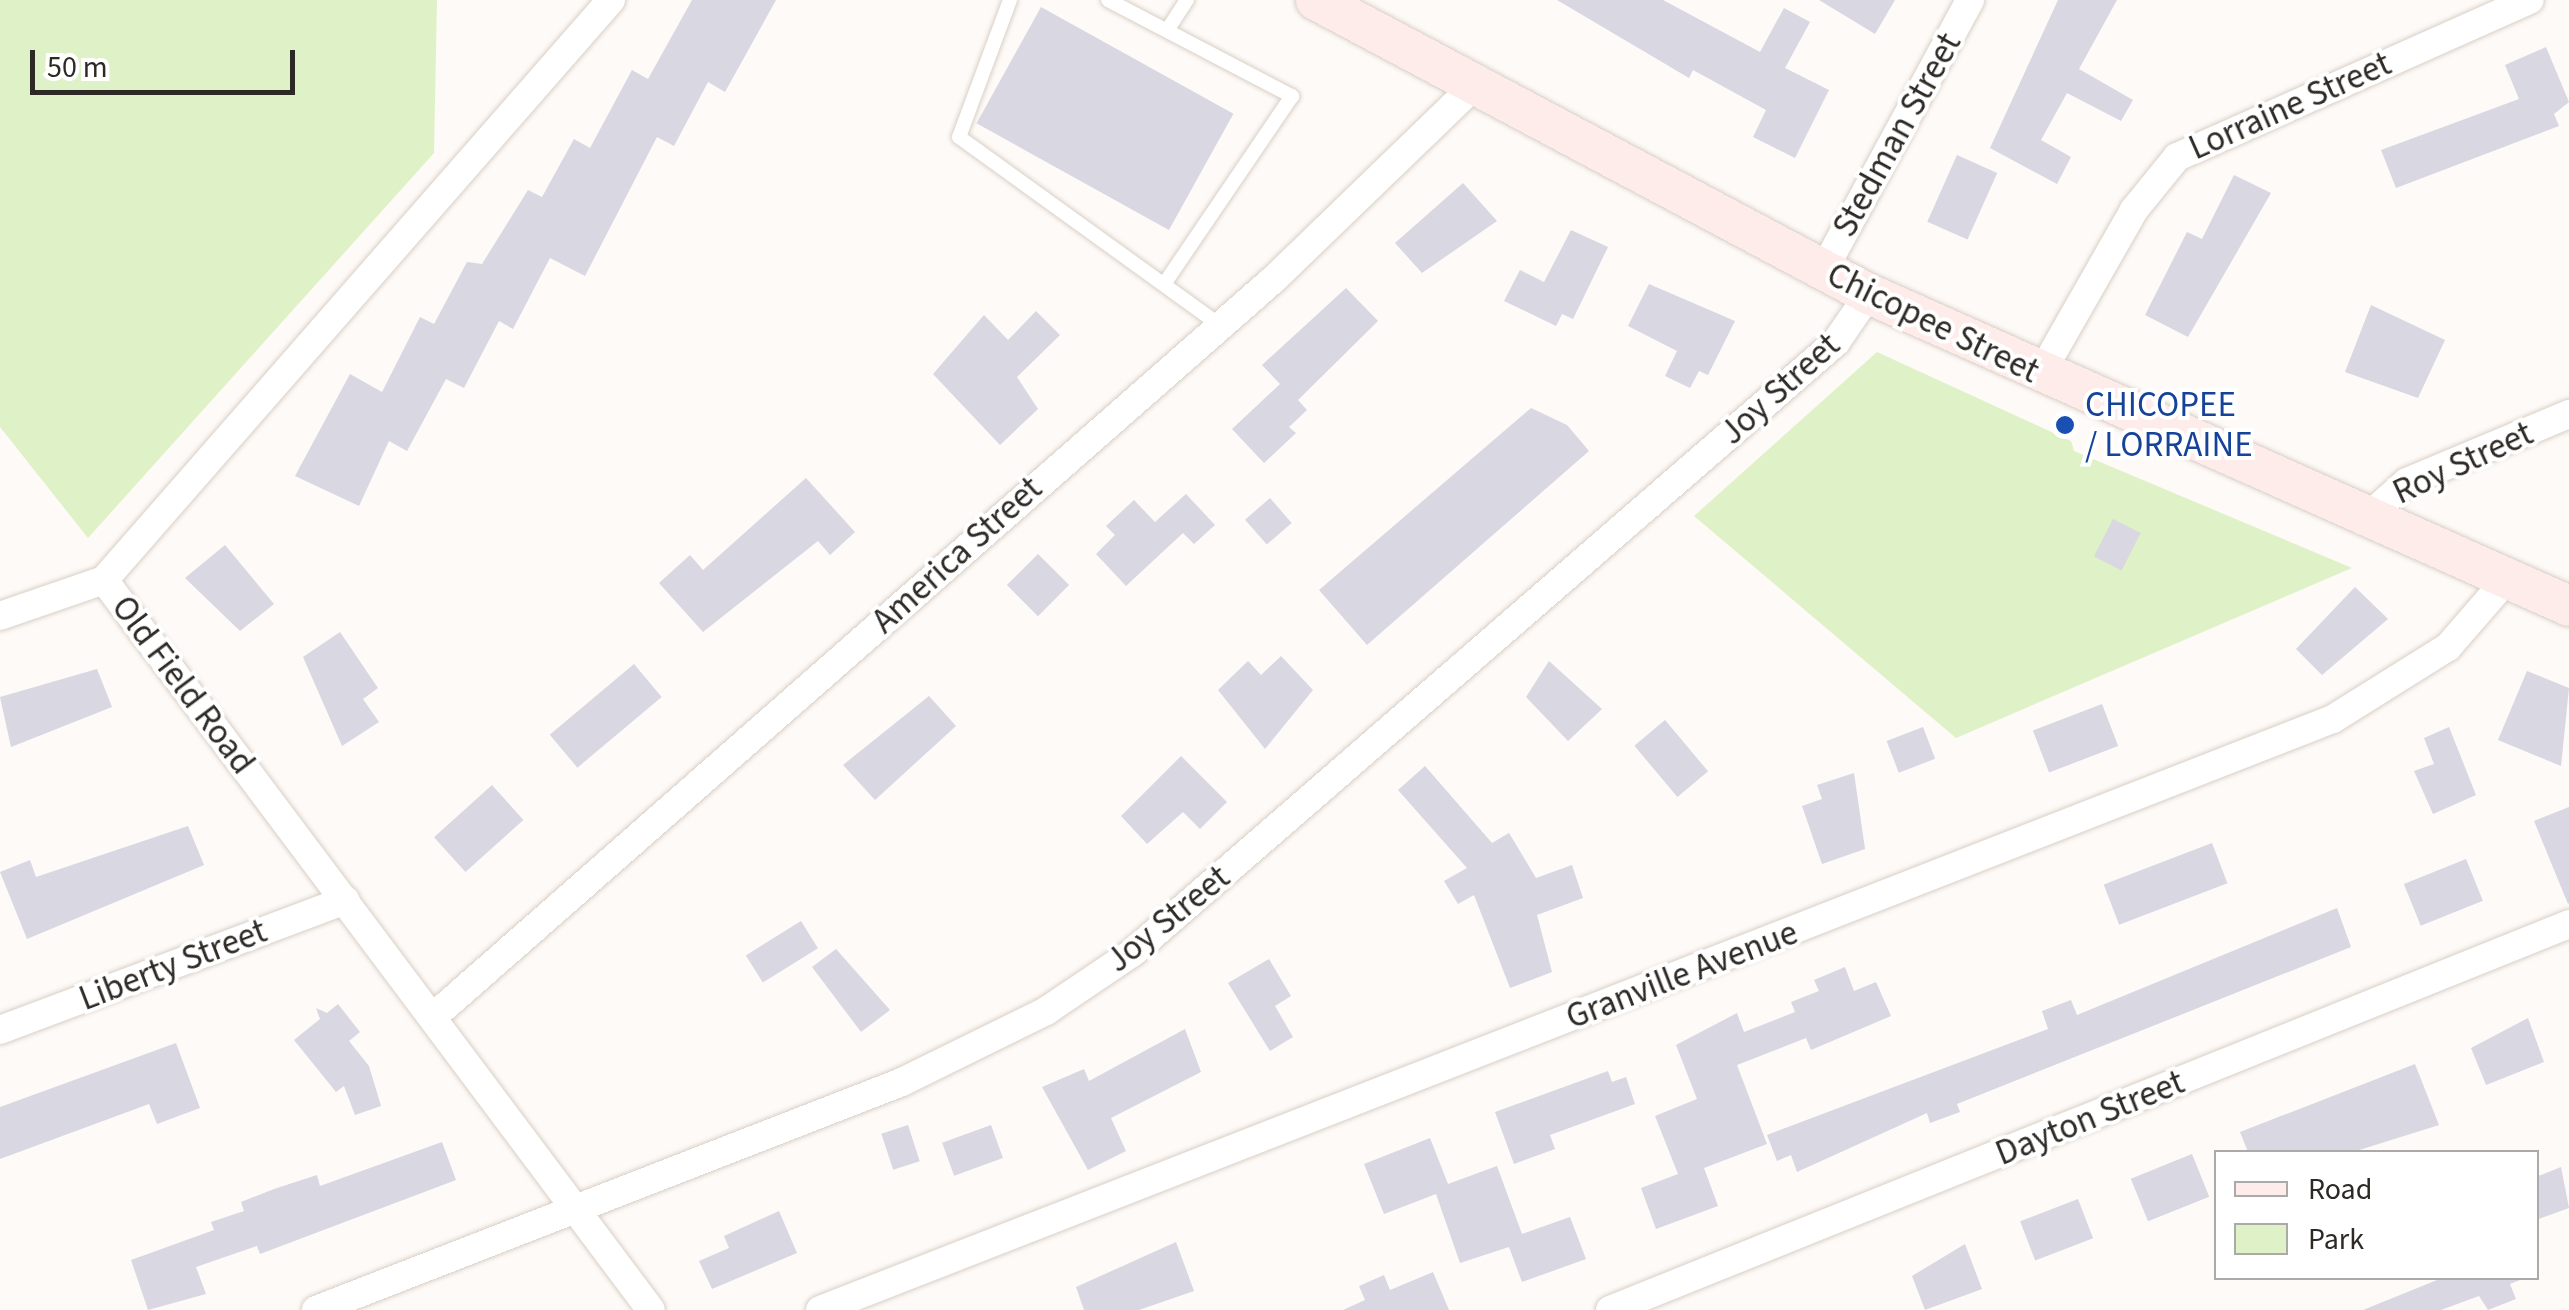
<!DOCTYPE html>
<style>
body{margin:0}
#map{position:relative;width:2569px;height:1310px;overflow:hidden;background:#fefaf7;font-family:"Source Sans 3",sans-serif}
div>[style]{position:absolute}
.green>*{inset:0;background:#dff1c6}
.building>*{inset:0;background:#d8d7e2;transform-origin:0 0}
.roads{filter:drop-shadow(0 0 2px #d8cfc6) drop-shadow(0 0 2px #d8cfc6)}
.service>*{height:14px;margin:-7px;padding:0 7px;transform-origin:7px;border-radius:7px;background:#fff}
.minor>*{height:28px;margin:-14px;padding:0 14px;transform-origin:14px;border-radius:14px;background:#fff}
.secondary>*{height:40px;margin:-20px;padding:0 20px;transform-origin:20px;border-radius:20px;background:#feeceb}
.dots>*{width:28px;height:28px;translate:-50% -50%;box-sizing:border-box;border:5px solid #fff;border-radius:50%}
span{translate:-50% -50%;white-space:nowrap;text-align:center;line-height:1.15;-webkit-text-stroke:8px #fff;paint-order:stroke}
.street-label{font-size:35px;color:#2d2a26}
.transit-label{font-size:35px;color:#164399}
.left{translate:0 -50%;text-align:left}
.legend{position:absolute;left:2214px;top:1150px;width:325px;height:130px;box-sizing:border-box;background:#fff;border:2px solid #abaaa8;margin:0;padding:12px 18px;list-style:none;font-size:30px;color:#2d2a26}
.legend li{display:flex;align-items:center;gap:20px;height:50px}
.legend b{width:50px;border:2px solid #abaaa8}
.scale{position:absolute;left:30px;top:50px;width:265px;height:45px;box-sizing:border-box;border:5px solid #2d2a26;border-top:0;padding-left:12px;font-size:30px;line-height:35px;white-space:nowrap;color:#2d2a26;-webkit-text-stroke:8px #fff;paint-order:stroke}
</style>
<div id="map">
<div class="green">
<div style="clip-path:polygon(0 0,437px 0,434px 153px,88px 538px,0 427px)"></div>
<div style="clip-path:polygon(1877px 352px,2071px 441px,2074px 451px,2352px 568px,1956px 738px,1694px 516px)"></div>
</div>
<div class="building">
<div style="clip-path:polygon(692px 0,776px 0,725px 92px,708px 82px,674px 146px,657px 137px,585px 276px,550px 258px,513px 329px,499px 321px,464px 388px,446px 379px,407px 451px,389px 441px,359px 506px,295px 476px,350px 374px,382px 392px,420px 317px,434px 324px,467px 262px,482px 264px,528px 190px,542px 197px,574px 139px,590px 148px,632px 70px,648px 79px)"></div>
<div style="clip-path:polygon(1557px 0,1663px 0,1760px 52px,1784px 8px,1810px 22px,1785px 68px,1829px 90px,1795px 158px,1753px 137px,1766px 110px,1693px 70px,1689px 78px)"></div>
<div style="clip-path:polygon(1819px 0,1895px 0,1875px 34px)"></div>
<div style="clip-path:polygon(2058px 0,2117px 0,2079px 69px,2133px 100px,2121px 121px,2067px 93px,2041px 140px,2071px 157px,2057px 184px,1990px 148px)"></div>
<div style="left:1041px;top:7px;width:220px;height:133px;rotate:29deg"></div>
<div style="clip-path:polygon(2546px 47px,2569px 102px,2554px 114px,2559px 126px,2396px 188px,2381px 150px,2519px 99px,2505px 65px)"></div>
<div style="left:1957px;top:155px;width:44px;height:73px;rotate:24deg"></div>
<div style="clip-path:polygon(2234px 175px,2271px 193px,2188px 337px,2145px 315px,2187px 232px,2202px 239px)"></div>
<div style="clip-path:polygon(1463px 183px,1497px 221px,1422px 273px,1395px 243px)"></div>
<div style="clip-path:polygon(1571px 230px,1608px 247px,1573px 319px,1562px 314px,1556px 326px,1504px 301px,1520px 270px,1544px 282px)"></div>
<div style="clip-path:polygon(1649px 284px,1735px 321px,1708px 375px,1699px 371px,1690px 388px,1665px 376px,1677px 351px,1628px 326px)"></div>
<div style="clip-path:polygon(1346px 288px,1378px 321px,1298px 400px,1307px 410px,1289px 427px,1296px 433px,1264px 463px,1232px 429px,1280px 384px,1262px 365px)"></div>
<div style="clip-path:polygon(2371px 305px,2445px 340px,2418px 398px,2345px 372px)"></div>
<div style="clip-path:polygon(1036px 311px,1060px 335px,1017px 377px,1038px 409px,1000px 445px,933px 374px,984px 315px,1008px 340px)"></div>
<div style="clip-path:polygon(1531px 408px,1567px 425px,1589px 451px,1367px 645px,1319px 590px)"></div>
<div style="clip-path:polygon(806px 478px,855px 532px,830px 555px,818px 541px,703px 632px,659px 583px,690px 555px,703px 570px)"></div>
<div style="clip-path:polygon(1186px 494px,1215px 525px,1194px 544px,1183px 533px,1126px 586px,1096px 554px,1115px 535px,1106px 526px,1134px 500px,1155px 522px)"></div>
<div style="left:1270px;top:498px;width:33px;height:33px;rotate:49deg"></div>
<div style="left:2113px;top:519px;width:31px;height:42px;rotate:27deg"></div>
<div style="clip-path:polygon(225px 545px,274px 604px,240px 631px,185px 578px)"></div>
<div style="left:1038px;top:554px;width:44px;height:44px;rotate:45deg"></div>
<div style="clip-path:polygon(2355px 587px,2388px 619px,2322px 675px,2296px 649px)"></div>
<div style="clip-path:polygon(340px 632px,378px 688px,363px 699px,379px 722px,342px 746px,303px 657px)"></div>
<div style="clip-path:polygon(1281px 656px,1313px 690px,1265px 749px,1218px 690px,1248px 661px,1261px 675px)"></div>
<div style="clip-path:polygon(1549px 661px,1602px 709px,1568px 741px,1526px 697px)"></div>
<div style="left:634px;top:664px;width:43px;height:110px;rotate:50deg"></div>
<div style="clip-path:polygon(97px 669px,112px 707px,11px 747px,0 697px)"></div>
<div style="clip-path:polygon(2527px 671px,2569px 688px,2561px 766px,2498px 740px)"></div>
<div style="clip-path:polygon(929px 696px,956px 726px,875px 800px,843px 765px)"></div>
<div style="left:2102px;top:704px;width:45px;height:74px;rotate:69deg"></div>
<div style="left:1665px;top:720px;width:67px;height:40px;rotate:50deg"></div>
<div style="left:1923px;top:727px;width:34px;height:39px;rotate:69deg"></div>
<div style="clip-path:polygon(2449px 727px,2476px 795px,2433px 814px,2414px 771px,2434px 764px,2424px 738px)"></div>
<div style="clip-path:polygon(1181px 756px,1227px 802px,1200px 829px,1183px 812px,1147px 844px,1121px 816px)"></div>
<div style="clip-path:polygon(1425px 766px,1492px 843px,1509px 833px,1536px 878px,1572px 865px,1583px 898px,1537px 915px,1552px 972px,1510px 988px,1474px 895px,1458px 904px,1444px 881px,1467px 868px,1398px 790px)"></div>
<div style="clip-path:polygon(1854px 773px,1865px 849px,1822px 864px,1802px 806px,1822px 799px,1817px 785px)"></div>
<div style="left:492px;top:785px;width:47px;height:78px;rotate:48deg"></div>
<div style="clip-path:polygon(2569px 807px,2569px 903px,2568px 904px,2534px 821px)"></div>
<div style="clip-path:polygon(188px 826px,204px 865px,27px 939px,0 872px,30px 860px,36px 877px)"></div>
<div style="left:2212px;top:843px;width:43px;height:116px;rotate:69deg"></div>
<div style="left:2466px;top:859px;width:45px;height:67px;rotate:68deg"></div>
<div style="clip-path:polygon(2337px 908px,2351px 947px,1957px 1104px,1960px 1112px,1930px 1123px,1927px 1113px,1797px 1172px,1791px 1155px,1777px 1161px,1767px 1135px,2048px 1029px,2042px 1011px,2071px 1000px,2077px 1015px)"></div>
<div style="left:801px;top:921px;width:32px;height:65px;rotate:58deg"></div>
<div style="clip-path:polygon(836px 949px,890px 1010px,861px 1032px,812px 967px)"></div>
<div style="clip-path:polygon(1269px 959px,1291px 996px,1275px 1006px,1293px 1037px,1270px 1051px,1228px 983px)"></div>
<div style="clip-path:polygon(1845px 967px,1854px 991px,1876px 982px,1891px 1016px,1811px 1050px,1806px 1038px,1737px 1065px,1767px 1144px,1704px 1168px,1718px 1206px,1656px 1229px,1641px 1188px,1678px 1174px,1655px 1116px,1697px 1099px,1676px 1045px,1737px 1013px,1744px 1032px,1795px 1012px,1791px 1002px,1819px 991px,1814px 980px)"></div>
<div style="clip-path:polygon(338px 1004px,360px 1032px,349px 1041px,369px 1066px,381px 1106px,355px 1115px,344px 1086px,336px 1092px,294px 1040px,320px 1019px,316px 1008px,327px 1013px)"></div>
<div style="clip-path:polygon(2528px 1018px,2544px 1062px,2486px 1085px,2471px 1048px)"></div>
<div style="clip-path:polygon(1185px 1029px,1201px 1072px,1111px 1118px,1126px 1151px,1088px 1170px,1042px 1087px,1084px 1069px,1089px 1081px)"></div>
<div style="clip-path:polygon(176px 1043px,200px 1108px,157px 1124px,149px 1104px,0 1159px,0 1107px)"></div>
<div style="clip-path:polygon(2415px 1064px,2439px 1125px,2353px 1152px,2248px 1152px,2240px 1132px)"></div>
<div style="clip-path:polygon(1608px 1071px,1612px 1082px,1626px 1077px,1635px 1104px,1550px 1135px,1555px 1149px,1514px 1164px,1495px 1112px)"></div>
<div style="left:908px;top:1125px;width:38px;height:28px;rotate:72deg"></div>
<div style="left:991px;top:1125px;width:35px;height:52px;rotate:70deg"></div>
<div style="clip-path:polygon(1430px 1138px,1448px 1184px,1497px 1166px,1522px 1234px,1570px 1217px,1586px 1259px,1522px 1282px,1509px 1247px,1460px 1263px,1436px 1194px,1384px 1214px,1364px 1164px)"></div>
<div style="clip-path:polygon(442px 1142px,456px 1180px,260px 1254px,257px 1246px,196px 1267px,206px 1294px,148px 1310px,131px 1260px,214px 1230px,211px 1222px,244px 1211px,241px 1202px,274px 1189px,317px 1175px,320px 1186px)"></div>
<div style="left:2192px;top:1154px;width:46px;height:66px;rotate:68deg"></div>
<div style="clip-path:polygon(2561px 1167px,2569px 1208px,2536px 1220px,2536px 1177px)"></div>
<div style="left:2078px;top:1199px;width:42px;height:62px;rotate:69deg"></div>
<div style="clip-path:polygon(779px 1211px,797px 1253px,712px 1289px,699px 1261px,729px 1248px,724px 1236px)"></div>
<div style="clip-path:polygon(1176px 1242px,1194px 1291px,1139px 1310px,1084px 1310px,1076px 1287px)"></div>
<div style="clip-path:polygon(1965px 1244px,1982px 1289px,1925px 1310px,1912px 1276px)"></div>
<div style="clip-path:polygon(1433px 1272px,1449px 1310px,1343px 1310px,1365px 1300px,1359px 1286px,1384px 1275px,1390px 1290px)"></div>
<div style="clip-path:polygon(2442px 1278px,2520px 1280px,2510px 1284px,2516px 1299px,2488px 1310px,2479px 1296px,2441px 1310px,2363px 1310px)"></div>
</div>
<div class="roads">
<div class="service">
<div style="left:1010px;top:0;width:146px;rotate:110.4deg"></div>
<div style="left:959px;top:137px;width:322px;rotate:35.8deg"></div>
<div style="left:1108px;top:0;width:208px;rotate:27.6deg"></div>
<div style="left:1292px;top:96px;width:226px;rotate:124.2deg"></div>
<div style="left:1168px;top:29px;width:35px;rotate:-57deg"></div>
</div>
<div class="minor">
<div style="left:611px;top:0;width:770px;rotate:131.16deg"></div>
<div style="left:104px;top:580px;width:912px;rotate:53.16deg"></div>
<div style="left:1823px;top:271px;width:308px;rotate:-61.5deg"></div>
<div style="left:2040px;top:375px;width:190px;rotate:-60.3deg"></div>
<div style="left:2134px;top:210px;width:68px;rotate:-50.9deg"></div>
<div style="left:2177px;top:157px;width:386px;rotate:-24deg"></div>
<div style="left:2363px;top:521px;width:59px;rotate:-41.6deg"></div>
<div style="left:2407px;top:482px;width:176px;rotate:-22.8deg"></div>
<div style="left:0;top:616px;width:110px;rotate:-19.1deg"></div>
<div style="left:433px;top:1017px;width:1119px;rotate:-41.27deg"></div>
<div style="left:1274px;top:279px;width:278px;rotate:-44deg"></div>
<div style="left:0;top:1030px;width:369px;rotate:-20.6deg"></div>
<div style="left:316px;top:1310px;width:629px;rotate:-21.26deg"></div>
<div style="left:902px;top:1082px;width:161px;rotate:-26.2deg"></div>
<div style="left:1046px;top:1011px;width:104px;rotate:-34deg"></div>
<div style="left:1132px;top:953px;width:932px;rotate:-40.95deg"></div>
<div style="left:1836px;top:342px;width:58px;rotate:-55.5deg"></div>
<div style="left:820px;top:1310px;width:1624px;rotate:-21.34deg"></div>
<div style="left:2333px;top:719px;width:136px;rotate:-32.1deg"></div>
<div style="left:2448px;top:647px;width:89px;rotate:-49.1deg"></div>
<div style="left:1610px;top:1310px;width:1034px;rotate:-21.92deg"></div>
</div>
<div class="secondary">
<div style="left:1316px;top:0;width:626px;rotate:28deg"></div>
<div style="left:1869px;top:294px;width:766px;rotate:24.02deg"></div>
</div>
</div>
<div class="dots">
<div style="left:2065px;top:425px;background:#1a4fb4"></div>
</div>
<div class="street-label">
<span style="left:2290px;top:106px;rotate:-24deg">Lorraine Street</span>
<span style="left:1897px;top:135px;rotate:-61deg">Stedman Street</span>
<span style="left:1933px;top:323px;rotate:26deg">Chicopee Street</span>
<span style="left:1780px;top:389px;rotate:-42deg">Joy Street</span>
<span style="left:2463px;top:463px;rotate:-25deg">Roy Street</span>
<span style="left:957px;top:555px;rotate:-42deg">America Street</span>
<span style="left:183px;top:685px;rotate:53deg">Old Field Road</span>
<span style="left:1168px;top:919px;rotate:-39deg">Joy Street</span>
<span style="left:173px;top:965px;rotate:-21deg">Liberty Street</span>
<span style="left:1682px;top:975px;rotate:-21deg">Granville Avenue</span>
<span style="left:2090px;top:1118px;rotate:-22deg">Dayton Street</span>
</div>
<div class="transit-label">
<span class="left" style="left:2085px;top:425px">CHICOPEE<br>/ LORRAINE</span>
</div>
<ul class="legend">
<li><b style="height:12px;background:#feeceb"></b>Road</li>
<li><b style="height:28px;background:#dff1c6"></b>Park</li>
</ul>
<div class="scale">50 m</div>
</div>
